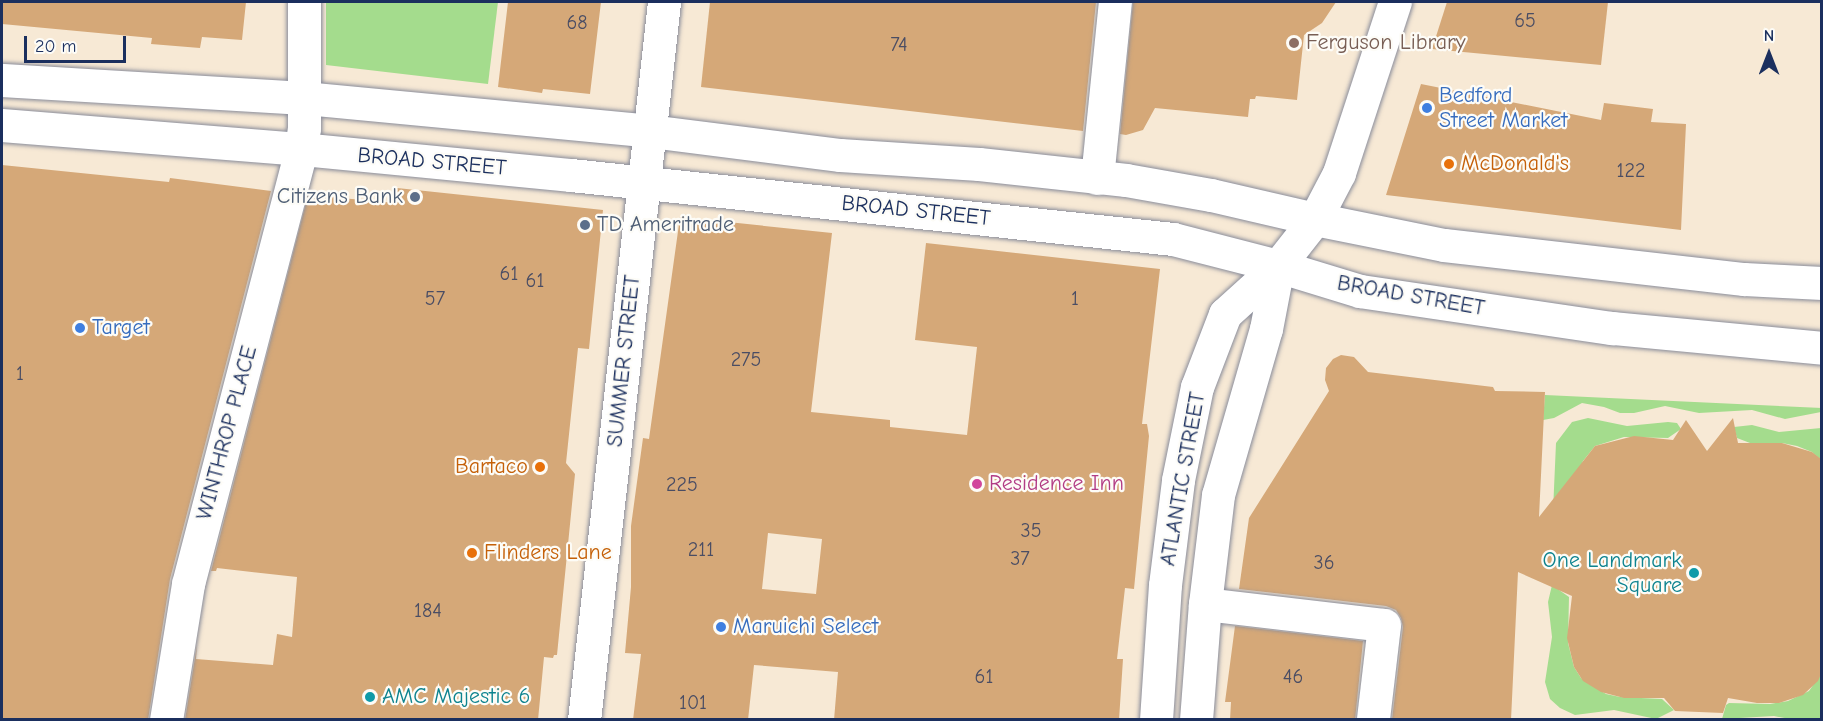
<!DOCTYPE html>
<style>
body{margin:0}
#map{position:relative;width:1823px;height:721px;overflow:hidden;background:#f7e9d5;font-family:"Comic Neue",sans-serif}
div>[style]{position:absolute}
.green>*{inset:0;background:#a4dc8d}
.building>*{inset:0;background:#d5a878}
.roads{filter:drop-shadow(0 0 2px #898c9a) drop-shadow(0 0 2px #898c9a)}
.minor>*{height:33px;margin:-16.5px;padding:0 16.5px;transform-origin:16.5px;border-radius:16.5px;background:#fff}
.major>*{height:33px;margin:-16.5px;padding:0 16.5px;transform-origin:16.5px;border-radius:16.5px;background:#fff}
.dots>*{width:16px;height:16px;translate:-50% -50%;box-sizing:border-box;border:3px solid #fdfcf7;border-radius:50%}
span{translate:-50% -50%;white-space:nowrap;text-align:center;line-height:1.15;-webkit-text-stroke:4.5px #fdfcf7;paint-order:stroke}
.number-label{font-size:20px;color:#4a4d64}
.number-label span{-webkit-text-stroke-width:0}
.education-label{font-size:22px;color:#785e54}
.left{translate:0 -50%;text-align:left}
.shop-label{font-size:22px;color:#366cbe}
.street-label{font-size:22px;color:#1b2f5e}
.food-label{font-size:22px;color:#c56008}
.right{translate:-100% -50%;text-align:right}
.service-label{font-size:22px;color:#4e5e75}
.hotel-label{font-size:22px;color:#b23c85}
.culture-label{font-size:22px;color:#0d838f}
.frame{position:absolute;inset:0;border:3px solid #1b2f5e;pointer-events:none}
.north{position:absolute;left:1739px;top:24px;width:60px;height:60px;-webkit-text-stroke:4px #fdfcf7;paint-order:stroke;rotate:0deg;font-size:16px;font-weight:700;line-height:24px;text-align:center;color:#1b2f5e}
.north::after{content:'';display:block;margin:auto;width:21px;height:27px;background:#1b2f5e;clip-path:polygon(50% 0,100% 100%,50% 72%,0 100%)}
.scale{position:absolute;left:24px;top:36px;width:102px;height:27px;box-sizing:border-box;border:3px solid #1b2f5e;border-top:0;padding-left:8px;font-size:18px;line-height:21px;white-space:nowrap;color:#1b2f5e;-webkit-text-stroke:4px #fdfcf7;paint-order:stroke}
</style>
<div id="map">
<div class="green">
<div style="clip-path:polygon(326px 2px,498px 2px,488px 84px,326px 65px)"></div>
<div style="clip-path:polygon(1545px 395px,1822px 408px,1821px 412px,1785px 419px,1752px 410px,1699px 413px,1665px 406px,1634px 413px,1620px 413px,1604px 407px,1582px 403px,1554px 418px,1543px 420px)"></div>
<div style="clip-path:polygon(1588px 418px,1627px 426px,1668px 422px,1677px 423px,1681px 429px,1668px 438px,1624px 437px,1595px 446px,1583px 461px,1552px 534px,1556px 443px,1572px 422px)"></div>
<div style="clip-path:polygon(1752px 425px,1779px 432px,1821px 428px,1821px 460px,1812px 452px,1797px 446px,1782px 443px,1750px 443px,1737px 438px,1734px 427px)"></div>
<div style="clip-path:polygon(1552px 585px,1569px 597px,1568px 643px,1574px 667px,1581px 678px,1606px 694px,1620px 697px,1662px 699px,1674px 710px,1656px 719px,1614px 710px,1575px 715px,1560px 708px,1550px 699px,1545px 682px,1552px 637px,1548px 602px)"></div>
<div style="clip-path:polygon(1821px 674px,1821px 719px,1790px 719px,1774px 716px,1722px 719px,1726px 705px,1729px 703px,1770px 704px,1788px 701px,1809px 691px)"></div>
</div>
<div class="building">
<div style="clip-path:polygon(2px 2px,246px 2px,242px 40px,202px 37px,200px 48px,151px 44px,152px 38px,2px 24px)"></div>
<div style="clip-path:polygon(508px 2px,601px 2px,590px 94px,543px 89px,542px 93px,498px 87px)"></div>
<div style="clip-path:polygon(710px 2px,1096px 2px,1083px 131px,701px 87px)"></div>
<div style="clip-path:polygon(1133px 2px,1336px 2px,1322px 23px,1304px 35px,1297px 100px,1256px 96px,1255px 99px,1250px 99px,1248px 117px,1155px 108px,1143px 130px,1126px 135px,1120px 134px)"></div>
<div style="clip-path:polygon(1447px 2px,1608px 2px,1601px 65px,1432px 49px)"></div>
<div style="clip-path:polygon(1421px 84px,1601px 120px,1604px 103px,1653px 109px,1651px 122px,1686px 124px,1681px 230px,1386px 195px)"></div>
<div style="clip-path:polygon(2px 165px,169px 182px,170px 178px,271px 191px,170px 579px,148px 720px,2px 720px)"></div>
<div style="clip-path:polygon(397px 188px,603px 210px,589px 349px,578px 348px,566px 463px,575px 474px,557px 655px,554px 655px,553px 658px,544px 657px,538px 720px,185px 720px,197px 645px,196px 659px,273px 665px,277px 634px,292px 637px,297px 577px,217px 568px,216px 571px,211px 571px,308px 195px,396px 203px)"></div>
<div style="clip-path:polygon(evenodd,680px 217px,832px 233px,811px 412px,890px 420px,890px 427px,967px 435px,977px 347px,915px 340px,926px 243px,1160px 269px,1142px 424px,1147px 424px,1149px 436px,1134px 589px,1125px 588px,1117px 659px,1123px 659px,1119px 720px,834px 720px,838px 672px,754px 665px,748px 720px,633px 720px,641px 654px,625px 653px,631px 587px,631px 526px,643px 438px,649px 439px,680px 217px,768px 533px,822px 539px,816px 594px,762px 589px,768px 533px)"></div>
<div style="clip-path:polygon(1341px 355px,1354px 357px,1368px 372px,1493px 387px,1495px 391px,1545px 392px,1539px 517px,1595px 446px,1634px 436px,1673px 440px,1686px 420px,1707px 451px,1733px 418px,1738px 443px,1782px 443px,1812px 452px,1821px 459px,1821px 674px,1818px 681px,1803px 695px,1779px 703px,1757px 703px,1728px 698px,1723px 713px,1675px 711px,1664px 698px,1624px 698px,1601px 692px,1583px 681px,1574px 667px,1567px 638px,1572px 596px,1518px 572px,1511px 720px,1392px 720px,1403px 627px,1401px 618px,1396px 610px,1386px 606px,1239px 589px,1249px 518px,1329px 391px,1325px 380px,1326px 368px,1333px 359px)"></div>
<div style="clip-path:polygon(1235px 626px,1363px 641px,1355px 720px,1230px 720px,1231px 702px,1225px 702px)"></div>
</div>
<div class="roads">
<div class="minor">
<div style="left:1097px;top:178px;width:177px;rotate:-84.2deg"></div>
<div style="left:1205px;top:604px;width:180px;rotate:6.7deg"></div>
<div style="left:1384px;top:625px;width:94px;rotate:96.7deg"></div>
<div style="left:166px;top:720px;width:138px;rotate:-80.8deg"></div>
<div style="left:188px;top:584px;width:449px;rotate:-75.4deg"></div>
<div style="left:301px;top:149px;width:21px;rotate:-82deg"></div>
<div style="left:304px;top:128px;width:126px;rotate:-90deg"></div>
</div>
<div class="major">
<div style="left:2px;top:80px;width:303px;rotate:3.4deg"></div>
<div style="left:304px;top:98px;width:348px;rotate:5.4deg"></div>
<div style="left:650px;top:131px;width:192px;rotate:7.2deg"></div>
<div style="left:840px;top:155px;width:139px;rotate:3.7deg"></div>
<div style="left:979px;top:164px;width:148px;rotate:6.2deg"></div>
<div style="left:1126px;top:180px;width:86px;rotate:10deg"></div>
<div style="left:1211px;top:195px;width:107px;rotate:13deg"></div>
<div style="left:1315px;top:219px;width:132px;rotate:11.4deg"></div>
<div style="left:1444px;top:245px;width:302px;rotate:6.5deg"></div>
<div style="left:1744px;top:279px;width:78px;rotate:2.9deg"></div>
<div style="left:2px;top:125px;width:300px;rotate:4.6deg"></div>
<div style="left:301px;top:149px;width:271px;rotate:5.5deg"></div>
<div style="left:571px;top:175px;width:605px;rotate:6.07deg"></div>
<div style="left:1173px;top:239px;width:108px;rotate:14.4deg"></div>
<div style="left:1278px;top:266px;width:86px;rotate:17deg"></div>
<div style="left:1360px;top:291px;width:255px;rotate:8.4deg"></div>
<div style="left:1612px;top:328px;width:211px;rotate:5.4deg"></div>
<div style="left:584px;top:720px;width:722px;rotate:-83.64deg"></div>
<div style="left:1156px;top:720px;width:135px;rotate:-86.2deg"></div>
<div style="left:1165px;top:585px;width:106px;rotate:-82.9deg"></div>
<div style="left:1178px;top:480px;width:95px;rotate:-78.5deg"></div>
<div style="left:1197px;top:387px;width:78px;rotate:-69deg"></div>
<div style="left:1225px;top:314px;width:72px;rotate:-42.2deg"></div>
<div style="left:1278px;top:266px;width:60px;rotate:-51.8deg"></div>
<div style="left:1315px;top:219px;width:52px;rotate:-62.4deg"></div>
<div style="left:1339px;top:173px;width:180px;rotate:-71.9deg"></div>
<div style="left:1196px;top:720px;width:116px;rotate:-85.6deg"></div>
<div style="left:1205px;top:604px;width:110px;rotate:-83.2deg"></div>
<div style="left:1218px;top:495px;width:173px;rotate:-73.9deg"></div>
<div style="left:1266px;top:329px;width:64px;rotate:-79.2deg"></div>
</div>
</div>
<div class="dots">
<div style="left:1294px;top:43px;background:#8d6e63"></div>
<div style="left:1427px;top:108px;background:#3f7fe0"></div>
<div style="left:1449px;top:164px;background:#e8710a"></div>
<div style="left:415px;top:197px;background:#5c6f8a"></div>
<div style="left:585px;top:225px;background:#5c6f8a"></div>
<div style="left:80px;top:328px;background:#3f7fe0"></div>
<div style="left:540px;top:467px;background:#e8710a"></div>
<div style="left:977px;top:484px;background:#d1479c"></div>
<div style="left:472px;top:553px;background:#e8710a"></div>
<div style="left:1694px;top:573px;background:#0f9aa8"></div>
<div style="left:721px;top:627px;background:#3f7fe0"></div>
<div style="left:370px;top:697px;background:#0f9aa8"></div>
</div>
<div class="number-label">
<span style="left:1525px;top:20px">65</span>
<span style="left:577px;top:22px">68</span>
<span style="left:899px;top:44px">74</span>
<span style="left:1631px;top:170px">122</span>
<span style="left:509px;top:273px">61</span>
<span style="left:535px;top:280px">61</span>
<span style="left:435px;top:298px">57</span>
<span style="left:1075px;top:298px">1</span>
<span style="left:746px;top:359px">275</span>
<span style="left:20px;top:373px">1</span>
<span style="left:682px;top:484px">225</span>
<span style="left:1031px;top:530px">35</span>
<span style="left:701px;top:549px">211</span>
<span style="left:1020px;top:558px">37</span>
<span style="left:1324px;top:562px">36</span>
<span style="left:428px;top:610px">184</span>
<span style="left:984px;top:676px">61</span>
<span style="left:1293px;top:676px">46</span>
<span style="left:693px;top:702px">101</span>
</div>
<div class="education-label">
<span class="left" style="left:1306px;top:43px">Ferguson Library</span>
</div>
<div class="shop-label">
<span class="left" style="left:1439px;top:108px">Bedford<br>Street Market</span>
<span class="left" style="left:92px;top:328px">Target</span>
<span class="left" style="left:733px;top:627px">Maruichi Select</span>
</div>
<div class="street-label">
<span style="left:432px;top:162px;rotate:5deg">BROAD STREET</span>
<span style="left:916px;top:211px;rotate:6deg">BROAD STREET</span>
<span style="left:1411px;top:296px;rotate:10deg">BROAD STREET</span>
<span style="left:624px;top:361px;rotate:-84deg">SUMMER STREET</span>
<span style="left:227px;top:433px;rotate:-75deg">WINTHROP PLACE</span>
<span style="left:1183px;top:479px;rotate:-80deg">ATLANTIC STREET</span>
</div>
<div class="food-label">
<span class="left" style="left:1461px;top:164px">McDonald's</span>
<span class="right" style="left:528px;top:467px">Bartaco</span>
<span class="left" style="left:484px;top:553px">Flinders Lane</span>
</div>
<div class="service-label">
<span class="right" style="left:403px;top:197px">Citizens Bank</span>
<span class="left" style="left:597px;top:225px">TD Ameritrade</span>
</div>
<div class="hotel-label">
<span class="left" style="left:989px;top:484px">Residence Inn</span>
</div>
<div class="culture-label">
<span class="right" style="left:1682px;top:573px">One Landmark<br>Square</span>
<span class="left" style="left:382px;top:697px">AMC Majestic 6</span>
</div>
<div class="frame"></div>
<div class="north">N</div>
<div class="scale">20 m</div>
</div>
